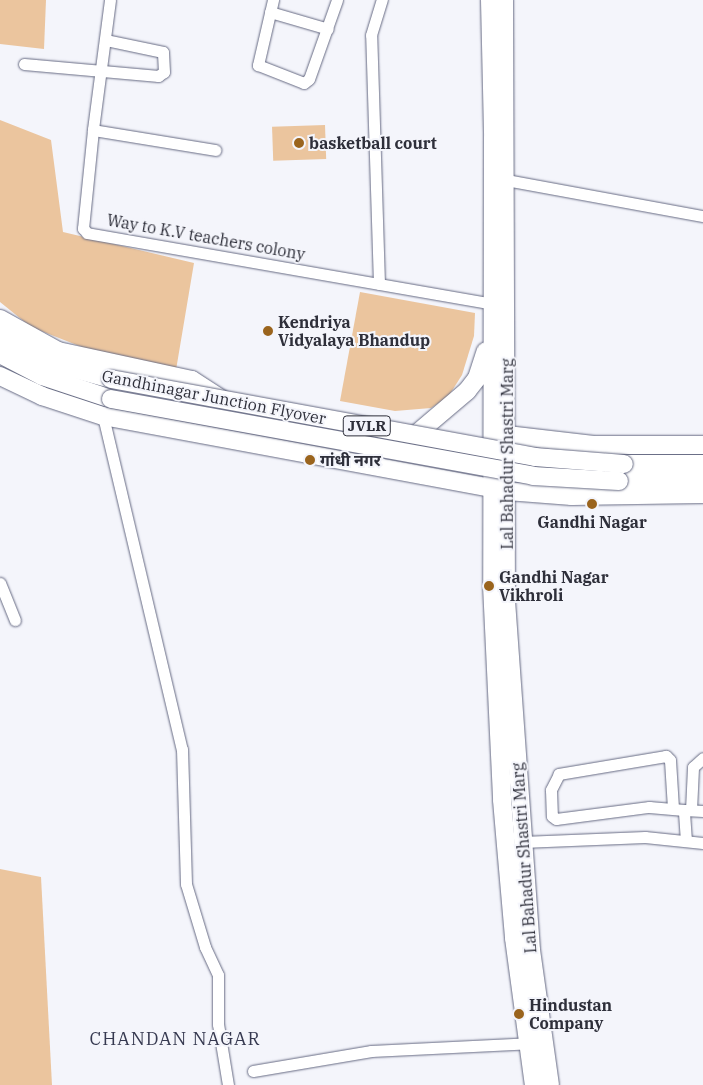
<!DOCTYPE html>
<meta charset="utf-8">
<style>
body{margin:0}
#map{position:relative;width:703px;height:1085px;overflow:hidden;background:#f4f5fb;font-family:"IBM Plex Serif","Noto Sans Devanagari",serif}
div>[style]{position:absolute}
.green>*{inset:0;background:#ebc59e;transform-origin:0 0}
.roads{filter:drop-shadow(0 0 1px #666a83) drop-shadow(0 0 1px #666a83)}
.street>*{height:11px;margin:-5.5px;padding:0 5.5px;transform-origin:5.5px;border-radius:5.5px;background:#fff}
.primary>*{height:18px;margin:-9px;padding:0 9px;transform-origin:9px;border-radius:9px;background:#fff}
.bridges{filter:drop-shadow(0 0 1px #666a83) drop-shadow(0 0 1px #666a83)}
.primary-bridge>*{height:18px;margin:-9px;padding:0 9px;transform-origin:9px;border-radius:9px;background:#fff}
.dots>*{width:14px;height:14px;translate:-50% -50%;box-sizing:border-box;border:2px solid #f4f5fb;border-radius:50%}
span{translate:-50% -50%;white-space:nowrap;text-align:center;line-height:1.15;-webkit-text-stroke:4px #f4f5fb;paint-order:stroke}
.shield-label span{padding:1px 4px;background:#f4f5fb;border:1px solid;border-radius:4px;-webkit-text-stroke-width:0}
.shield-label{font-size:15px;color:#2e2f3a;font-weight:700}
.poi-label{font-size:16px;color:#2e2f3a;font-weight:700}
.left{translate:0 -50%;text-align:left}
.street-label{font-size:16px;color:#2e2f3a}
.neighbourhood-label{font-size:18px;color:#363950;letter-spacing:1px}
</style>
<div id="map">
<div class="green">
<div style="clip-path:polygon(0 0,46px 0,44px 49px,0 44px)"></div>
<div style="clip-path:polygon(0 120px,51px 140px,63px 232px,194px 263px,176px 370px,87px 349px,31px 327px,0 302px)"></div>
<div style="left:325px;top:125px;width:34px;height:53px;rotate:88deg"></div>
<div style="clip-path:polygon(360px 292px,475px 313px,474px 336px,462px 375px,448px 397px,431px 408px,395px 411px,340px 401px)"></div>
<div style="clip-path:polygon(0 869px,41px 877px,52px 1085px,0 1085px)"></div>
</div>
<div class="roads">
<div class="street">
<div style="left:110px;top:0;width:131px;rotate:97.5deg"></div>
<div style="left:93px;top:130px;width:99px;rotate:95.8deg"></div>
<div style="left:83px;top:228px;width:6px;rotate:51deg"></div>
<div style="left:87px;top:233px;width:411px;rotate:9.9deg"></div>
<div style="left:273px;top:0;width:67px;rotate:103deg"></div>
<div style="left:258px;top:65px;width:49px;rotate:21.4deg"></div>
<div style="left:304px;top:83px;width:6px;rotate:-39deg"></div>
<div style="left:309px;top:79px;width:84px;rotate:-70.5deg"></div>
<div style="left:270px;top:12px;width:60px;rotate:16.3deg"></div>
<div style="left:24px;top:64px;width:135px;rotate:5.1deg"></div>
<div style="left:158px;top:76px;width:7px;rotate:-34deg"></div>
<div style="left:164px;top:72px;width:20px;rotate:-93deg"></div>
<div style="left:163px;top:52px;width:58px;rotate:-168.1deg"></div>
<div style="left:93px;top:130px;width:124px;rotate:9.3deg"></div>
<div style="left:506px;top:180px;width:200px;rotate:10.4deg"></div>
<div style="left:379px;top:284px;width:249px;rotate:-91.8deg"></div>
<div style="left:371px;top:35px;width:37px;rotate:-73deg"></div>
<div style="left:103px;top:416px;width:342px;rotate:76.7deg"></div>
<div style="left:182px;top:749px;width:135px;rotate:88.3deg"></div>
<div style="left:186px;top:884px;width:66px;rotate:73.2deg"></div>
<div style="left:205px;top:947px;width:31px;rotate:65deg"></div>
<div style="left:218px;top:975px;width:49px;rotate:90deg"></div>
<div style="left:218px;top:1024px;width:62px;rotate:80.7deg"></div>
<div style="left:0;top:583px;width:40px;rotate:68deg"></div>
<div style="left:673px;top:808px;width:48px;rotate:-93.6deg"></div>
<div style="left:670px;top:760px;width:6px;rotate:-135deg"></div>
<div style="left:666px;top:756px;width:109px;rotate:170.5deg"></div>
<div style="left:559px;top:774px;width:18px;rotate:117deg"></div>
<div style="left:551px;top:790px;width:26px;rotate:88deg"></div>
<div style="left:552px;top:816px;width:5px;rotate:37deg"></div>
<div style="left:556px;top:819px;width:94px;rotate:-7.4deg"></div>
<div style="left:649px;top:807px;width:35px;rotate:5deg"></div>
<div style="left:691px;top:810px;width:43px;rotate:-87.3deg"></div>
<div style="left:693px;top:767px;width:13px;rotate:-42deg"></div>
<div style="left:686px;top:841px;width:31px;rotate:-94deg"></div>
<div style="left:684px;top:810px;width:19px;rotate:3deg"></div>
<div style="left:522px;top:842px;width:123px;rotate:-2.3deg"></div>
<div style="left:645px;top:837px;width:58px;rotate:5.9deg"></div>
<div style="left:253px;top:1071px;width:120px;rotate:-9.6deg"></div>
<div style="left:371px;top:1051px;width:163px;rotate:-2.8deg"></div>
</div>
<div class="primary">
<div style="left:490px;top:0;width:137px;rotate:88.7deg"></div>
<div style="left:493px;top:137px;width:448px;rotate:90.1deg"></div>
<div style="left:492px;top:585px;width:215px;rotate:87.3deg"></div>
<div style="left:502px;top:800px;width:139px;rotate:85deg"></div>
<div style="left:514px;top:938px;width:148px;rotate:82.3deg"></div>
<div style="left:504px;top:0;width:601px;rotate:89.81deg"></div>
<div style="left:506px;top:601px;width:350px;rotate:85.9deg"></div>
<div style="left:531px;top:950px;width:136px;rotate:82deg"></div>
<div style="left:0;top:319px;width:66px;rotate:28.9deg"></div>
<div style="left:58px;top:351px;width:137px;rotate:12.2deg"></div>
<div style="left:192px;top:380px;width:35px;rotate:33deg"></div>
<div style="left:0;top:336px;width:45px;rotate:30.5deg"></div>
<div style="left:39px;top:359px;width:75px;rotate:15.5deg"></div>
<div style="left:0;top:354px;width:47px;rotate:27.6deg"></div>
<div style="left:42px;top:376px;width:73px;rotate:18.4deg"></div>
<div style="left:0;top:376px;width:47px;rotate:25.5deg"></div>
<div style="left:42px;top:396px;width:64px;rotate:18.2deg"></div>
<div style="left:103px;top:416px;width:411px;rotate:10.5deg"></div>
<div style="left:507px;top:491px;width:65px;rotate:4.4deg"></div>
<div style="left:572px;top:496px;width:131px;rotate:-0.9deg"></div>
<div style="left:372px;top:435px;width:66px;rotate:10.5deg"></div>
<div style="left:497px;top:439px;width:11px;rotate:-22deg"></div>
<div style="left:507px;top:435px;width:89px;rotate:6.5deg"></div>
<div style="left:595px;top:445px;width:108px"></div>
<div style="left:407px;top:442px;width:79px;rotate:-40.4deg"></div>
<div style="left:467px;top:391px;width:16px;rotate:-52deg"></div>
<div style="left:477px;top:378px;width:28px;rotate:-72deg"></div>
<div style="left:624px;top:464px;width:79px"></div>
<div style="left:619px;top:481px;width:84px;rotate:-0.7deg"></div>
</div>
</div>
<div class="bridges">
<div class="primary-bridge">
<div style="left:111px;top:379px;width:431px;rotate:10.4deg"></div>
<div style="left:535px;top:457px;width:89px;rotate:4.5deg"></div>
<div style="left:111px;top:399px;width:429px;rotate:10.3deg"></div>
<div style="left:533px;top:476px;width:86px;rotate:3.3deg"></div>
</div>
</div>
<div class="dots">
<div style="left:299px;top:143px;background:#9a641d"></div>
<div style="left:268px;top:331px;background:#9a641d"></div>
<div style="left:310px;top:460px;background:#9a641d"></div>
<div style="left:592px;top:504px;background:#9a641d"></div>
<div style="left:489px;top:586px;background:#9a641d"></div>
<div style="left:519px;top:1014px;background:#9a641d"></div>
</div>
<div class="shield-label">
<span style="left:367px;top:426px">JVLR</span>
</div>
<div class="poi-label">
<span class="left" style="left:309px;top:143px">basketball court</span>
<span class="left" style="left:278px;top:331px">Kendriya<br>Vidyalaya Bhandup</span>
<span class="left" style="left:320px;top:460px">गांधी नगर</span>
<span style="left:592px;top:522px">Gandhi Nagar</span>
<span class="left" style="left:499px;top:586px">Gandhi Nagar<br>Vikhroli</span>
<span class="left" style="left:529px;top:1014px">Hindustan<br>Company</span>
</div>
<div class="street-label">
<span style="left:206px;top:237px;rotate:10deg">Way to K.V teachers colony</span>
<span style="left:214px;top:397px;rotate:11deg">Gandhinagar Junction Flyover</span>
<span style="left:507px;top:454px;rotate:-90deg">Lal Bahadur Shastri Marg</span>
<span style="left:524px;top:858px;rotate:-94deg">Lal Bahadur Shastri Marg</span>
</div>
<div class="neighbourhood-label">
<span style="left:175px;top:1039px">CHANDAN NAGAR</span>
</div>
</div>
